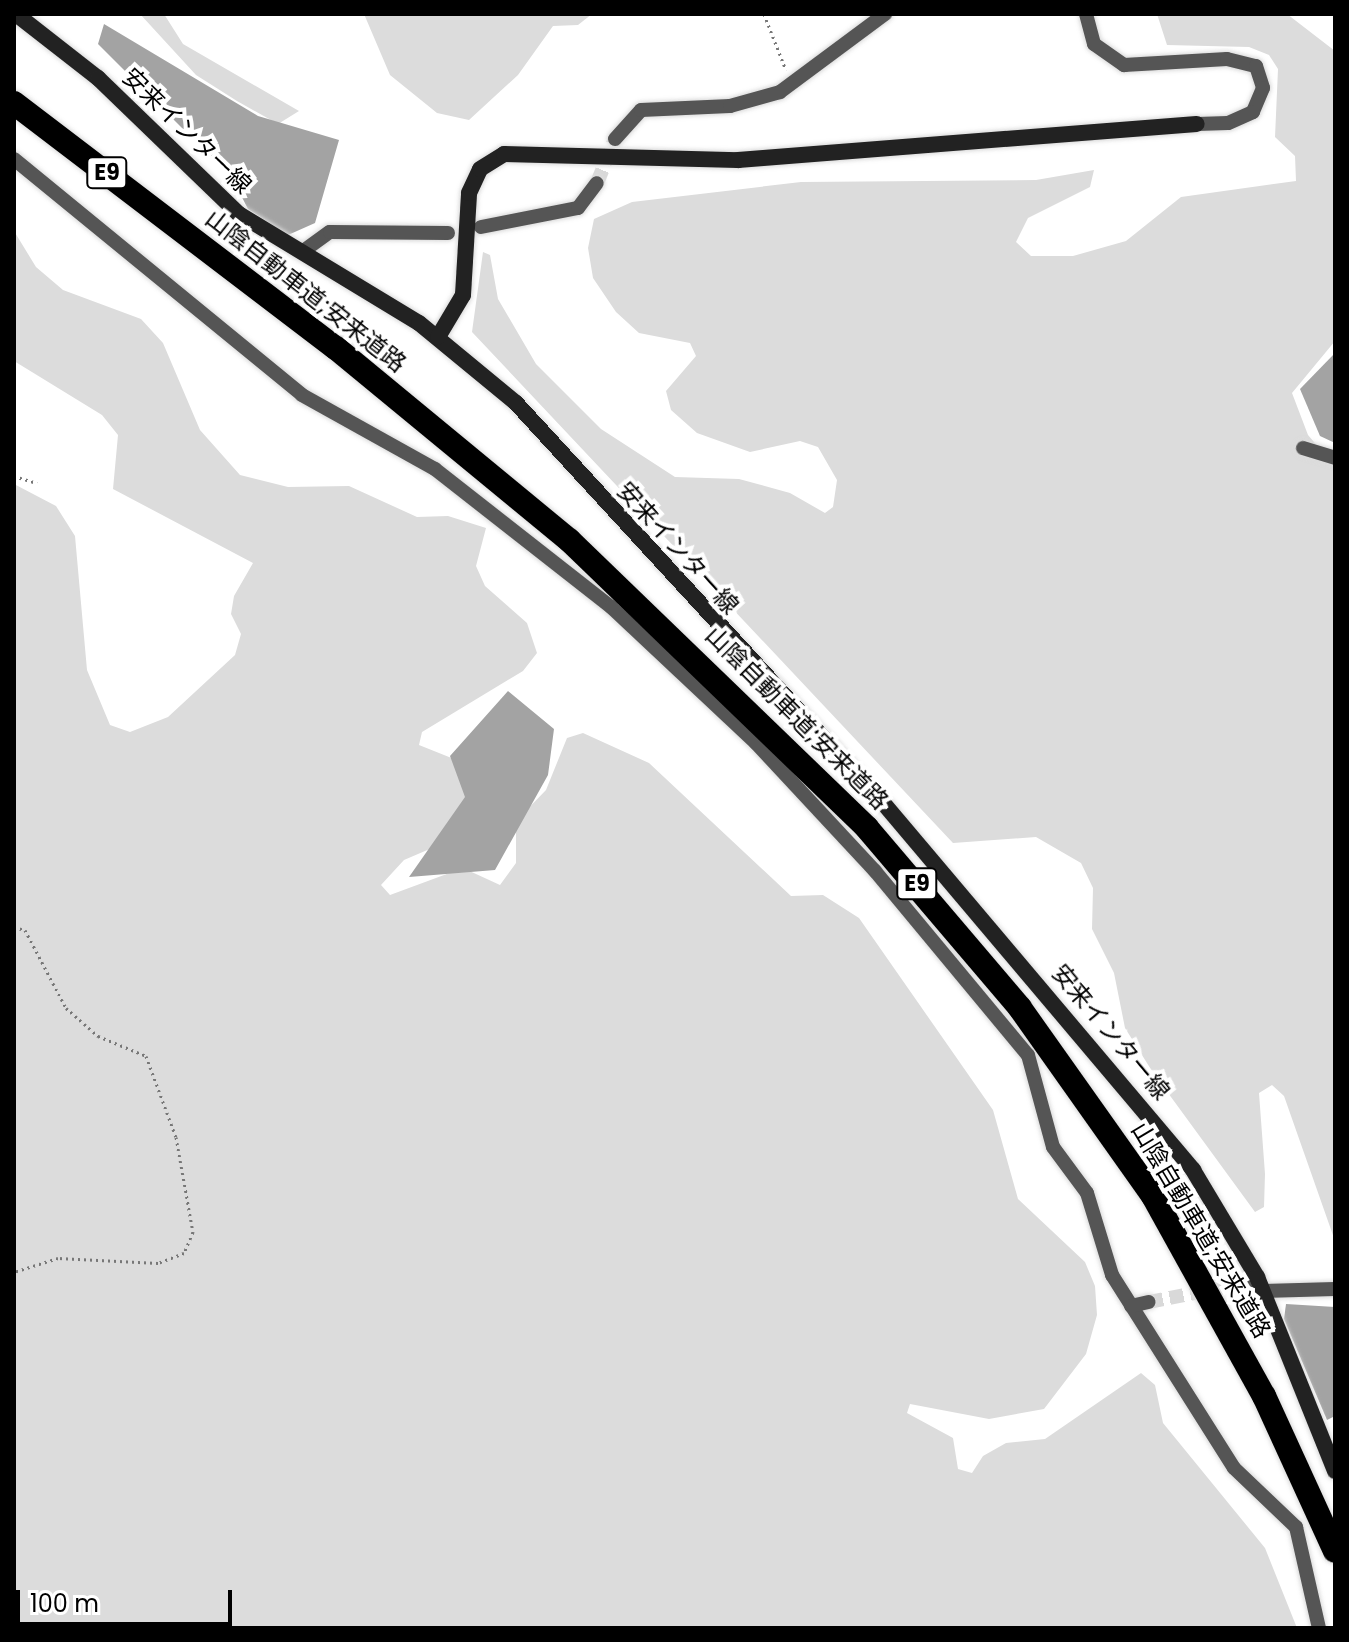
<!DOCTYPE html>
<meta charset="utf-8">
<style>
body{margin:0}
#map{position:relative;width:1349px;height:1642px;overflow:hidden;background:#fff;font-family:Poppins,"Noto Sans JP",sans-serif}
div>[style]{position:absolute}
.green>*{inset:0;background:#dcdcdc}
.water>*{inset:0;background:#a3a3a3}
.street-tunnel>*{height:14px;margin-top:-7px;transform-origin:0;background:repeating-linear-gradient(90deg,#d9d9d9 0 14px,transparent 0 21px)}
.path>*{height:3px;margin-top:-1.5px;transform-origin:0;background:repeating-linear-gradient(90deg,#777 0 2px,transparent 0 6px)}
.roads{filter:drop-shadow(0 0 2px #dbdbdb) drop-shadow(0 0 2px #dbdbdb)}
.street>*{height:14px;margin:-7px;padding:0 7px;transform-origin:7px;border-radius:7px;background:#555}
.secondary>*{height:16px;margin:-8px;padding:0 8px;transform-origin:8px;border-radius:8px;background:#222}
.highway>*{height:24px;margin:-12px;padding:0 12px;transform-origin:12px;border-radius:12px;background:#000}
span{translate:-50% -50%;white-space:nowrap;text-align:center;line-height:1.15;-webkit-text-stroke:8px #fff;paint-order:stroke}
.shield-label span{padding:2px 6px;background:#fff;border:2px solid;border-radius:6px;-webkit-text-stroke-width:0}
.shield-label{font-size:22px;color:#000;font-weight:700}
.street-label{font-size:24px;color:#000}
.frame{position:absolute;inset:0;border:16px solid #000;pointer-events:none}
.scale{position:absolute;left:16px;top:1590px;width:216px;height:36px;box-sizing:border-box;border:4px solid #000;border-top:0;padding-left:10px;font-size:24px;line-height:28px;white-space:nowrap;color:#000;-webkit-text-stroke:6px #fff;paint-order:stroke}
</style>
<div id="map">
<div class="green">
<div style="clip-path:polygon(140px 14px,164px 14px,183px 44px,299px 111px,278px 124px,237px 101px,196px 75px)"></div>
<div style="clip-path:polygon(364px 14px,592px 14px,578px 25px,553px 26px,518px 75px,469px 120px,437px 113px,390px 75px)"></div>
<div style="clip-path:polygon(1157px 14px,1287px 14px,1335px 51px,1335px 341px,1292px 393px,1308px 435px,1335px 467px,1335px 1241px,1284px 1096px,1272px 1085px,1259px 1093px,1265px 1174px,1264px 1207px,1255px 1212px,1152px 1071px,1125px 1028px,1114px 973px,1092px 929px,1093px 888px,1081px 863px,1036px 837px,953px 843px,472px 332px,483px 252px,490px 255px,498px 299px,536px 364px,601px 429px,675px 477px,739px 479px,790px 493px,825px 513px,833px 507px,837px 480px,818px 447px,800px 441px,750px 452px,697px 433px,671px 410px,666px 391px,696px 356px,690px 343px,639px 333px,616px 312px,593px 278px,588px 248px,594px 219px,632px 202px,801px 182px,1036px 180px,1094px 170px,1090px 187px,1028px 218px,1016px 242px,1031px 256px,1073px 256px,1126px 241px,1181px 197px,1296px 181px,1295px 156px,1275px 137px,1278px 69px,1269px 55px,1249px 47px,1167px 45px)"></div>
<div style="clip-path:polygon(14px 231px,36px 267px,63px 290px,141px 319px,163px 343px,200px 430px,240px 475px,288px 487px,349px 486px,417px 517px,448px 516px,486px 528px,476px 566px,485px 586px,527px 623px,537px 653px,523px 671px,422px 732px,419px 745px,459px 761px,469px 797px,439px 845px,404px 860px,381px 885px,390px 895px,463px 868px,500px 885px,516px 863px,516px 821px,546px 790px,567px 738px,583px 733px,649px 763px,791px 896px,823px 895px,859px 918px,993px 1110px,1018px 1199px,1085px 1262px,1095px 1286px,1097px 1315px,1086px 1354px,1044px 1409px,989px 1419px,910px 1404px,907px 1413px,953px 1438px,958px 1469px,972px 1473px,983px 1456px,1006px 1443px,1045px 1439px,1141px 1373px,1155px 1385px,1163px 1423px,1265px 1548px,1297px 1628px,14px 1628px,14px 484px,56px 506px,75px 536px,87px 670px,110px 725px,130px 732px,168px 717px,235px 655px,241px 634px,231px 614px,234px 596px,253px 563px,113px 489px,118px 435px,102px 415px,14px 361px)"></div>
</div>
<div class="water">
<div style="clip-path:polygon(104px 24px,258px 116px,339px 140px,315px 223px,288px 235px,248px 209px,232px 178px,98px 44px)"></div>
<div style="clip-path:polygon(1335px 353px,1335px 443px,1320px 436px,1300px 389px)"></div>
<div style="clip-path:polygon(508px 691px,554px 729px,548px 775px,495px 870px,409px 877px,465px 797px,450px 756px)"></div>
<div style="clip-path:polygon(1286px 1304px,1335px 1307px,1335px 1416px,1327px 1420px,1284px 1319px)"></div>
</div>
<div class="street-tunnel">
<div style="left:597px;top:183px;width:48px;rotate:-67.8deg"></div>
<div style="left:1149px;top:1302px;width:94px;rotate:-11.1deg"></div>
</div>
<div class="path">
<div style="left:764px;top:14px;width:60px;rotate:68.6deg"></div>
<div style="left:14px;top:476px;width:24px;rotate:17deg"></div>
<div style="left:14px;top:927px;width:11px;rotate:15deg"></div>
<div style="left:25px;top:930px;width:88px;rotate:62.3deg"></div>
<div style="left:66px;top:1008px;width:43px;rotate:41.2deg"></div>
<div style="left:98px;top:1036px;width:52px;rotate:22.6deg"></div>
<div style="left:146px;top:1056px;width:86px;rotate:69.7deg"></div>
<div style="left:176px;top:1137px;width:97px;rotate:79.9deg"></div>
<div style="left:193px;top:1232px;width:23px;rotate:113deg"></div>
<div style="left:184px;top:1253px;width:28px;rotate:159deg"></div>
<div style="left:158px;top:1263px;width:100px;rotate:-177.1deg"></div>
<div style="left:58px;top:1258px;width:46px;rotate:162.3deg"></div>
</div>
<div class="roads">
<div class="street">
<div style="left:1086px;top:14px;width:31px;rotate:75deg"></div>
<div style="left:1094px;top:44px;width:37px;rotate:35deg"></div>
<div style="left:1124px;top:65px;width:103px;rotate:-3.3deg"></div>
<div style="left:1227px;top:59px;width:30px;rotate:14deg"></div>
<div style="left:1256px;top:66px;width:23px;rotate:72deg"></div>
<div style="left:1263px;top:88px;width:26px;rotate:113deg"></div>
<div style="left:1253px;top:112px;width:27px;rotate:156deg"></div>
<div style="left:1228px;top:123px;width:31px;rotate:178deg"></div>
<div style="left:615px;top:139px;width:39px;rotate:-48deg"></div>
<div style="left:641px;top:110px;width:89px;rotate:-2.6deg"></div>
<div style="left:730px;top:106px;width:52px;rotate:-15.6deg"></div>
<div style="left:780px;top:92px;width:131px;rotate:-36.6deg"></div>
<div style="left:14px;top:159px;width:372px;rotate:39.3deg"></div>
<div style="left:302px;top:395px;width:152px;rotate:29.1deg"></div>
<div style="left:435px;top:469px;width:224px;rotate:38.1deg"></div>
<div style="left:611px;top:607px;width:199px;rotate:43.2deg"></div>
<div style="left:756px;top:743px;width:175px;rotate:47.1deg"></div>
<div style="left:875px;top:871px;width:239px;rotate:50.3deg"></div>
<div style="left:1028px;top:1055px;width:95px;rotate:74.8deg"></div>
<div style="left:1053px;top:1147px;width:57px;rotate:53.5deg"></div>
<div style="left:1087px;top:1193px;width:86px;rotate:73deg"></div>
<div style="left:1112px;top:1275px;width:228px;rotate:57.7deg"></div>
<div style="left:1234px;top:1468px;width:86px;rotate:43.6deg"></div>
<div style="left:1296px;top:1527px;width:104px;rotate:77.2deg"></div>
<div style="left:481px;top:227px;width:99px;rotate:-11.1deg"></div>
<div style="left:578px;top:208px;width:31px;rotate:-53deg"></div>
<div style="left:302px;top:252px;width:34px;rotate:-36deg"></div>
<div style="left:330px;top:232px;width:118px;rotate:0.5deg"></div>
<div style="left:1303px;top:448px;width:34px;rotate:17deg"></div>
<div style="left:1241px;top:1284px;width:17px;rotate:-24deg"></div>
<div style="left:1263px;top:1291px;width:72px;rotate:-1.6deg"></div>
<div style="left:1131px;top:1306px;width:18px;rotate:-13deg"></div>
</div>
<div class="secondary">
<div style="left:16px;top:14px;width:104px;rotate:38deg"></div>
<div style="left:98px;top:78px;width:196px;rotate:44deg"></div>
<div style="left:239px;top:214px;width:210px;rotate:31.2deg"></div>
<div style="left:419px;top:323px;width:126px;rotate:39.5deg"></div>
<div style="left:516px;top:403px;width:536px;rotate:47.42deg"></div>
<div style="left:879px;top:798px;width:487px;rotate:49.8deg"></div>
<div style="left:1193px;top:1170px;width:125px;rotate:59.1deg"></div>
<div style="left:1257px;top:1277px;width:209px;rotate:68.1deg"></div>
<div style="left:438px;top:337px;width:49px;rotate:-59.2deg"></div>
<div style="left:463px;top:295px;width:102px;rotate:-86.6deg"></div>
<div style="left:469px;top:193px;width:26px;rotate:-65deg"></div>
<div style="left:480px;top:169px;width:28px;rotate:-32deg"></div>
<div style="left:504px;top:154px;width:234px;rotate:1.5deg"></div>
<div style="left:738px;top:160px;width:460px;rotate:-4.5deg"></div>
</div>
<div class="highway">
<div style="left:14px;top:103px;width:405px;rotate:37.3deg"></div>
<div style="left:336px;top:348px;width:302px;rotate:39.5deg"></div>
<div style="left:569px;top:540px;width:414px;rotate:44deg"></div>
<div style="left:867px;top:828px;width:236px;rotate:49.6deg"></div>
<div style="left:1020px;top:1008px;width:230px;rotate:54.7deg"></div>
<div style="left:1153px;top:1196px;width:229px;rotate:61deg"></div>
<div style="left:1264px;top:1396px;width:170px;rotate:65.4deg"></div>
</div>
</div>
<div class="shield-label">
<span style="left:107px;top:173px">E9</span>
<span style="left:917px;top:884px">E9</span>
</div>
<div class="street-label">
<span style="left:187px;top:131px;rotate:44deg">安来インター線</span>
<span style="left:306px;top:291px;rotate:38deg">山陰自動車道;安来道路</span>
<span style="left:678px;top:548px;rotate:48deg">安来インター線</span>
<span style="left:797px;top:718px;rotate:45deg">山陰自動車道;安来道路</span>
<span style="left:1111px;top:1032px;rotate:50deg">安来インター線</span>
<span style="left:1201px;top:1230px;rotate:59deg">山陰自動車道;安来道路</span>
</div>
<div class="frame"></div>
<div class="scale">100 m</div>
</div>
